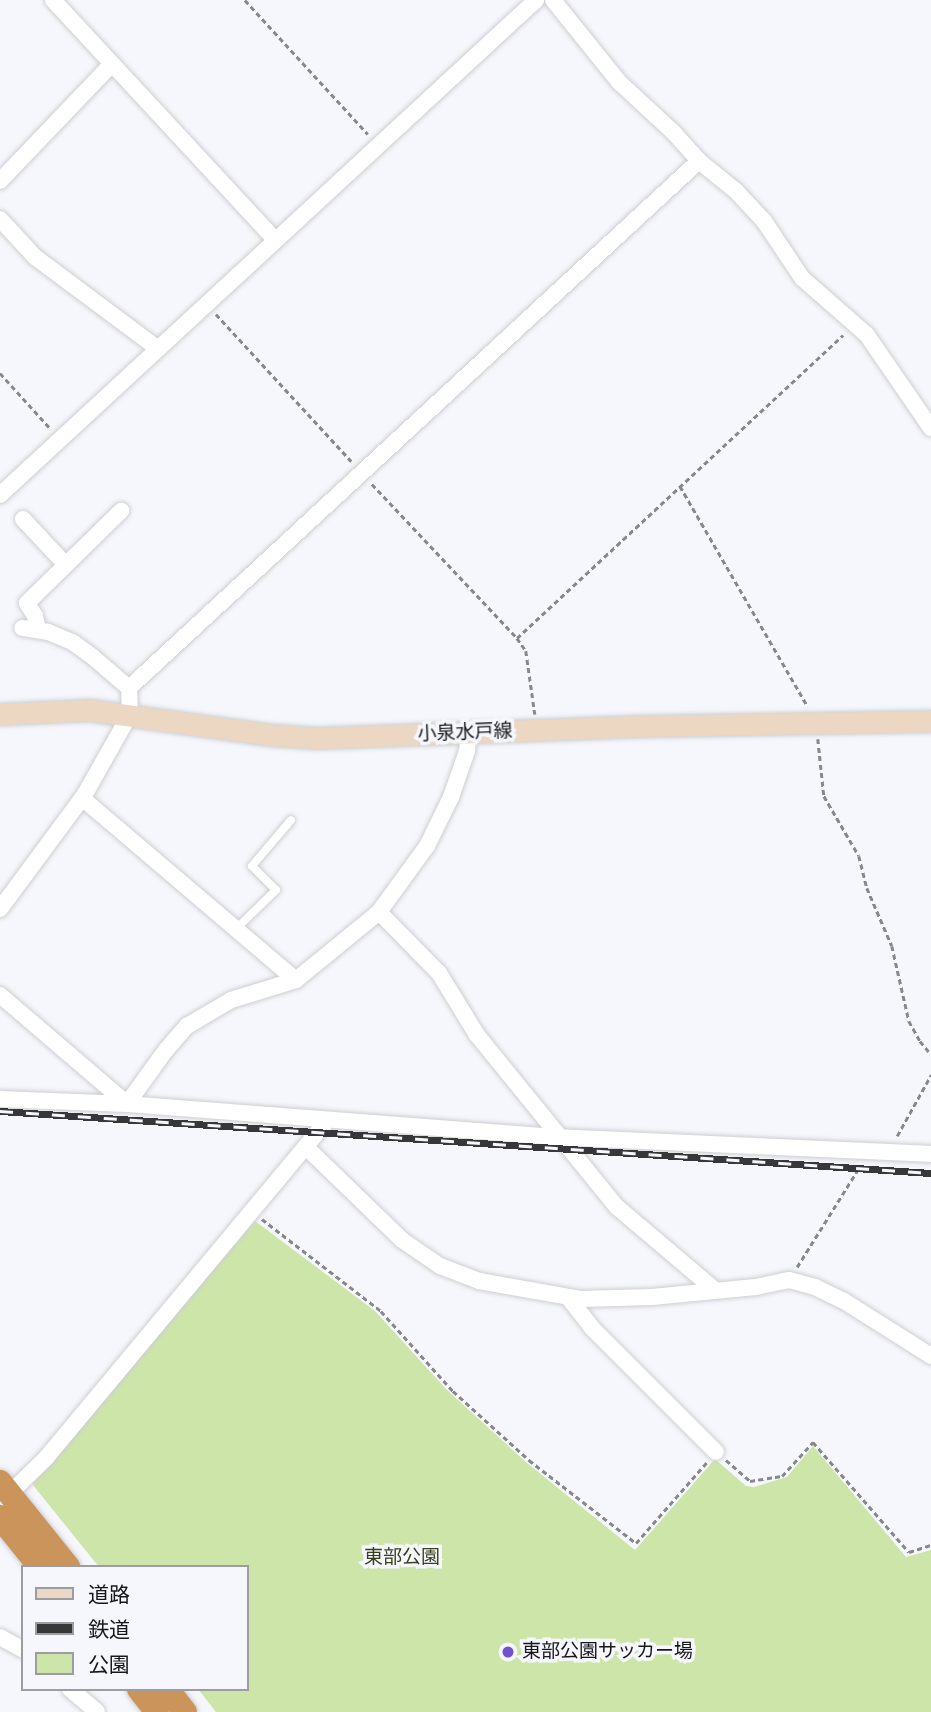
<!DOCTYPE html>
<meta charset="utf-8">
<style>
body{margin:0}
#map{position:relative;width:931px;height:1712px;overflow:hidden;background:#f6f7fc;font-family:"Source Sans 3","Noto Sans JP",sans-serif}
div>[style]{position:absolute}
.green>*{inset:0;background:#cee5aa}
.path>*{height:2.5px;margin-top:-1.25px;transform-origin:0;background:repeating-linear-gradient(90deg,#87888b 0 5px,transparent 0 8.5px)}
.roads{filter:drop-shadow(0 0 2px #cdced2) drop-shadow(0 0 2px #cdced2)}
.service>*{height:8px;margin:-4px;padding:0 4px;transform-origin:4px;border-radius:4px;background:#fff}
.minor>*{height:16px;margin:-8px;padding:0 8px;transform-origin:8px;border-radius:8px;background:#fff}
.secondary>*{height:21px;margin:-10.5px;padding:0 10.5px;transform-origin:10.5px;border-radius:10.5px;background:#ebd7c2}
.trunk>*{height:24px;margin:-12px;padding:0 12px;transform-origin:12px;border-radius:12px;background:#ca945b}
.rail>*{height:7px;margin-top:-3.5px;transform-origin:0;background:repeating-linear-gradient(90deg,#f6f7fc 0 13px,#37373a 0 26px);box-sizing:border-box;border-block:2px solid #37373a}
.dots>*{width:19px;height:19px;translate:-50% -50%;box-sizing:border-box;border:4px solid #f6f7fc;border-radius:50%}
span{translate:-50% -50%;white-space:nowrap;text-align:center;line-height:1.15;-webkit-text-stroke:7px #f6f7fc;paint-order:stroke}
.street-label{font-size:19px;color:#171719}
.park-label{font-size:19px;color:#34411a}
.poi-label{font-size:19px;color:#171719}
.left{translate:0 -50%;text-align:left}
.legend{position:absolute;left:21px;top:1565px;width:228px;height:126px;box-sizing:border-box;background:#f6f7fc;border:2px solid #9d9da1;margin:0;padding:9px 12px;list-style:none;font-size:21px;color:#171719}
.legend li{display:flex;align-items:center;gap:14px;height:35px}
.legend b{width:35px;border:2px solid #9d9da1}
</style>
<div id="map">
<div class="green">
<div style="clip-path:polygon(255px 1221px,375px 1311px,446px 1389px,527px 1463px,635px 1550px,715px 1459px,746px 1486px,754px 1487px,787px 1477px,813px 1446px,906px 1557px,931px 1550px,931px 1712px,216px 1712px,198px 1689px,247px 1689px,247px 1567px,99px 1567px,32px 1484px)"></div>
</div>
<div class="path">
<div style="left:245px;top:0;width:182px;rotate:47.5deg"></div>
<div style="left:216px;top:314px;width:200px;rotate:47.4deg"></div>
<div style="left:0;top:373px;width:74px;rotate:47.7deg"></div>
<div style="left:372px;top:484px;width:212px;rotate:46.7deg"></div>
<div style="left:517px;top:638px;width:16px;rotate:55deg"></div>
<div style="left:526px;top:651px;width:64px;rotate:81.9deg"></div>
<div style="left:680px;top:486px;width:255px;rotate:59.9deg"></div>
<div style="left:517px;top:638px;width:445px;rotate:-42.9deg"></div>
<div style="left:818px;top:739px;width:57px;rotate:84deg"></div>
<div style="left:824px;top:796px;width:69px;rotate:59.7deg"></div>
<div style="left:859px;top:856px;width:33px;rotate:76deg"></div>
<div style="left:867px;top:888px;width:63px;rotate:66.7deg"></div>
<div style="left:892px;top:946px;width:77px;rotate:77.2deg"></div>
<div style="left:909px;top:1021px;width:23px;rotate:61deg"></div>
<div style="left:920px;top:1041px;width:17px;rotate:50deg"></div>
<div style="left:897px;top:1136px;width:70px;rotate:-60.9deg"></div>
<div style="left:262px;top:1219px;width:150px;rotate:37.7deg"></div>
<div style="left:381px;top:1311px;width:108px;rotate:48deg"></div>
<div style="left:453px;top:1391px;width:103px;rotate:42.2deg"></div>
<div style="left:529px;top:1460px;width:135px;rotate:37.8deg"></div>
<div style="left:636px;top:1543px;width:108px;rotate:-48.8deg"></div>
<div style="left:797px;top:1267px;width:119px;rotate:-58deg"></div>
<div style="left:726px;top:1460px;width:32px;rotate:41deg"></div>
<div style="left:750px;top:1481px;width:32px;rotate:-9deg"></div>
<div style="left:782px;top:1476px;width:46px;rotate:-47.6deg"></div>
<div style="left:813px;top:1442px;width:146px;rotate:48.9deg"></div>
<div style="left:909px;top:1552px;width:23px;rotate:-18deg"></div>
</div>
<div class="roads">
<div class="service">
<div style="left:236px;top:929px;width:56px;rotate:-44.3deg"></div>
<div style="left:276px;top:890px;width:34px;rotate:-135deg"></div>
<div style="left:252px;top:866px;width:60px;rotate:-49.7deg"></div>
</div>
<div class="minor">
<div style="left:53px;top:0;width:327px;rotate:47.2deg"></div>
<div style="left:553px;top:0;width:105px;rotate:51.2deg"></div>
<div style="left:619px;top:82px;width:75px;rotate:42.8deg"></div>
<div style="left:674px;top:133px;width:38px;rotate:48deg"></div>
<div style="left:699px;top:161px;width:48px;rotate:39deg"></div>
<div style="left:736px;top:191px;width:41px;rotate:47deg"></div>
<div style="left:764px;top:221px;width:69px;rotate:56.3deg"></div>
<div style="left:802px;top:278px;width:86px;rotate:41.2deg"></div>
<div style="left:867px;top:335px;width:113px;rotate:55.5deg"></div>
<div style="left:0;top:181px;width:162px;rotate:-46.3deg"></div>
<div style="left:0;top:219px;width:52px;rotate:47.4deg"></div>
<div style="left:35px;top:257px;width:152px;rotate:36.7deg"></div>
<div style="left:0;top:495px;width:730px;rotate:-42.72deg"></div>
<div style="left:23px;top:519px;width:62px;rotate:47deg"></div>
<div style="left:38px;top:630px;width:14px;rotate:-102deg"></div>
<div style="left:35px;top:616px;width:15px;rotate:-122deg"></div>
<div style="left:27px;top:603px;width:132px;rotate:-44.4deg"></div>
<div style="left:129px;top:688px;width:776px;rotate:-42.76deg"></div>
<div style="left:82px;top:798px;width:281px;rotate:40.4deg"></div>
<div style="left:0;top:909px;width:143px;rotate:-53.5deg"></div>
<div style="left:85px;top:794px;width:92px;rotate:-60.6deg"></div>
<div style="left:130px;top:714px;width:26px;rotate:-92deg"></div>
<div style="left:129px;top:688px;width:48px;rotate:-139.3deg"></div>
<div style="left:93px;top:657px;width:26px;rotate:-144deg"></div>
<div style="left:72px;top:642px;width:26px;rotate:-157deg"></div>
<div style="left:48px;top:632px;width:26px;rotate:-171deg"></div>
<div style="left:379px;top:912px;width:86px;rotate:45.5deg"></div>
<div style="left:439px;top:973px;width:73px;rotate:58.5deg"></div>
<div style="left:477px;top:1035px;width:222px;rotate:50.9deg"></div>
<div style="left:617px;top:1207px;width:128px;rotate:40.3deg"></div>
<div style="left:0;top:995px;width:167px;rotate:40.6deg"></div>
<div style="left:127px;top:1104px;width:67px;rotate:-54.2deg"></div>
<div style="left:166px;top:1050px;width:32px;rotate:-49deg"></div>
<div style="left:187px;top:1026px;width:51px;rotate:-30.6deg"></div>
<div style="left:231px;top:1000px;width:68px;rotate:-17.1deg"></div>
<div style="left:296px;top:980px;width:107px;rotate:-39.3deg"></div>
<div style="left:379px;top:912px;width:82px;rotate:-54deg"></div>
<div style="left:427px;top:846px;width:55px;rotate:-63.9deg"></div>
<div style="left:451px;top:797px;width:49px;rotate:-70.8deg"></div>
<div style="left:467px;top:751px;width:19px;rotate:-84deg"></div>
<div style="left:0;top:1099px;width:127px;rotate:2.3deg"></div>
<div style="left:127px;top:1104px;width:431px;rotate:4.4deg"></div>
<div style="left:557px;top:1137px;width:374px;rotate:2.6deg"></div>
<div style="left:307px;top:1148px;width:132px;rotate:44.1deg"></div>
<div style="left:402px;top:1240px;width:46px;rotate:34.4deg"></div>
<div style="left:440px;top:1266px;width:42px;rotate:21deg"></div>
<div style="left:479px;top:1281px;width:104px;rotate:10deg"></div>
<div style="left:581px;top:1299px;width:71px;rotate:-1.6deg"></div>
<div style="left:652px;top:1297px;width:104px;rotate:-5.5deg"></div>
<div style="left:756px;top:1287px;width:34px;rotate:-12deg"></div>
<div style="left:789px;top:1280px;width:27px;rotate:15deg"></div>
<div style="left:815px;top:1287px;width:32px;rotate:26deg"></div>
<div style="left:844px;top:1301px;width:103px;rotate:32.3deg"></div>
<div style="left:568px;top:1297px;width:39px;rotate:52deg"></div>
<div style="left:592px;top:1328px;width:175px;rotate:45deg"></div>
<div style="left:5px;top:1498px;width:57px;rotate:-44.3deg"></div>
<div style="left:46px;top:1458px;width:439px;rotate:-50.2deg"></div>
<div style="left:0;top:1637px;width:26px;rotate:29deg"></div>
<div style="left:70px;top:1689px;width:35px;rotate:40deg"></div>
</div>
<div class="secondary">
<div style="left:0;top:714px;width:89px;rotate:-2.6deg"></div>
<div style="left:89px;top:710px;width:185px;rotate:7.8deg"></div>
<div style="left:272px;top:735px;width:45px;rotate:3.8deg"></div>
<div style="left:317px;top:738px;width:326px;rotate:-2.1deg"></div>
<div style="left:643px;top:726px;width:288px;rotate:-1deg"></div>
</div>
<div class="trunk">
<div style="left:0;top:1482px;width:109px;rotate:51.3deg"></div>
<div style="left:0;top:1517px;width:64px;rotate:51.3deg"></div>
<div style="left:139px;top:1689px;width:29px;rotate:52deg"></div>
<div style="left:167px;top:1689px;width:29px;rotate:52deg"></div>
</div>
</div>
<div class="rail">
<div style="left:0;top:1111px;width:933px;rotate:3.81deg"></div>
</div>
<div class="dots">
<div style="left:508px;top:1652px;background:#7054cd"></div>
</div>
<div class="street-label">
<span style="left:465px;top:733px;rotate:-2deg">小泉水戸線</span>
</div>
<div class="park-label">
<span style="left:402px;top:1558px">東部公園</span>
</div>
<div class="poi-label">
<span class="left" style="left:522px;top:1652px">東部公園サッカー場</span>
</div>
<ul class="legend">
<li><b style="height:9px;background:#ebd7c2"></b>道路</li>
<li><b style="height:9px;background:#37373a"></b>鉄道</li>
<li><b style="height:19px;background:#cee5aa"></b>公園</li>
</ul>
</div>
